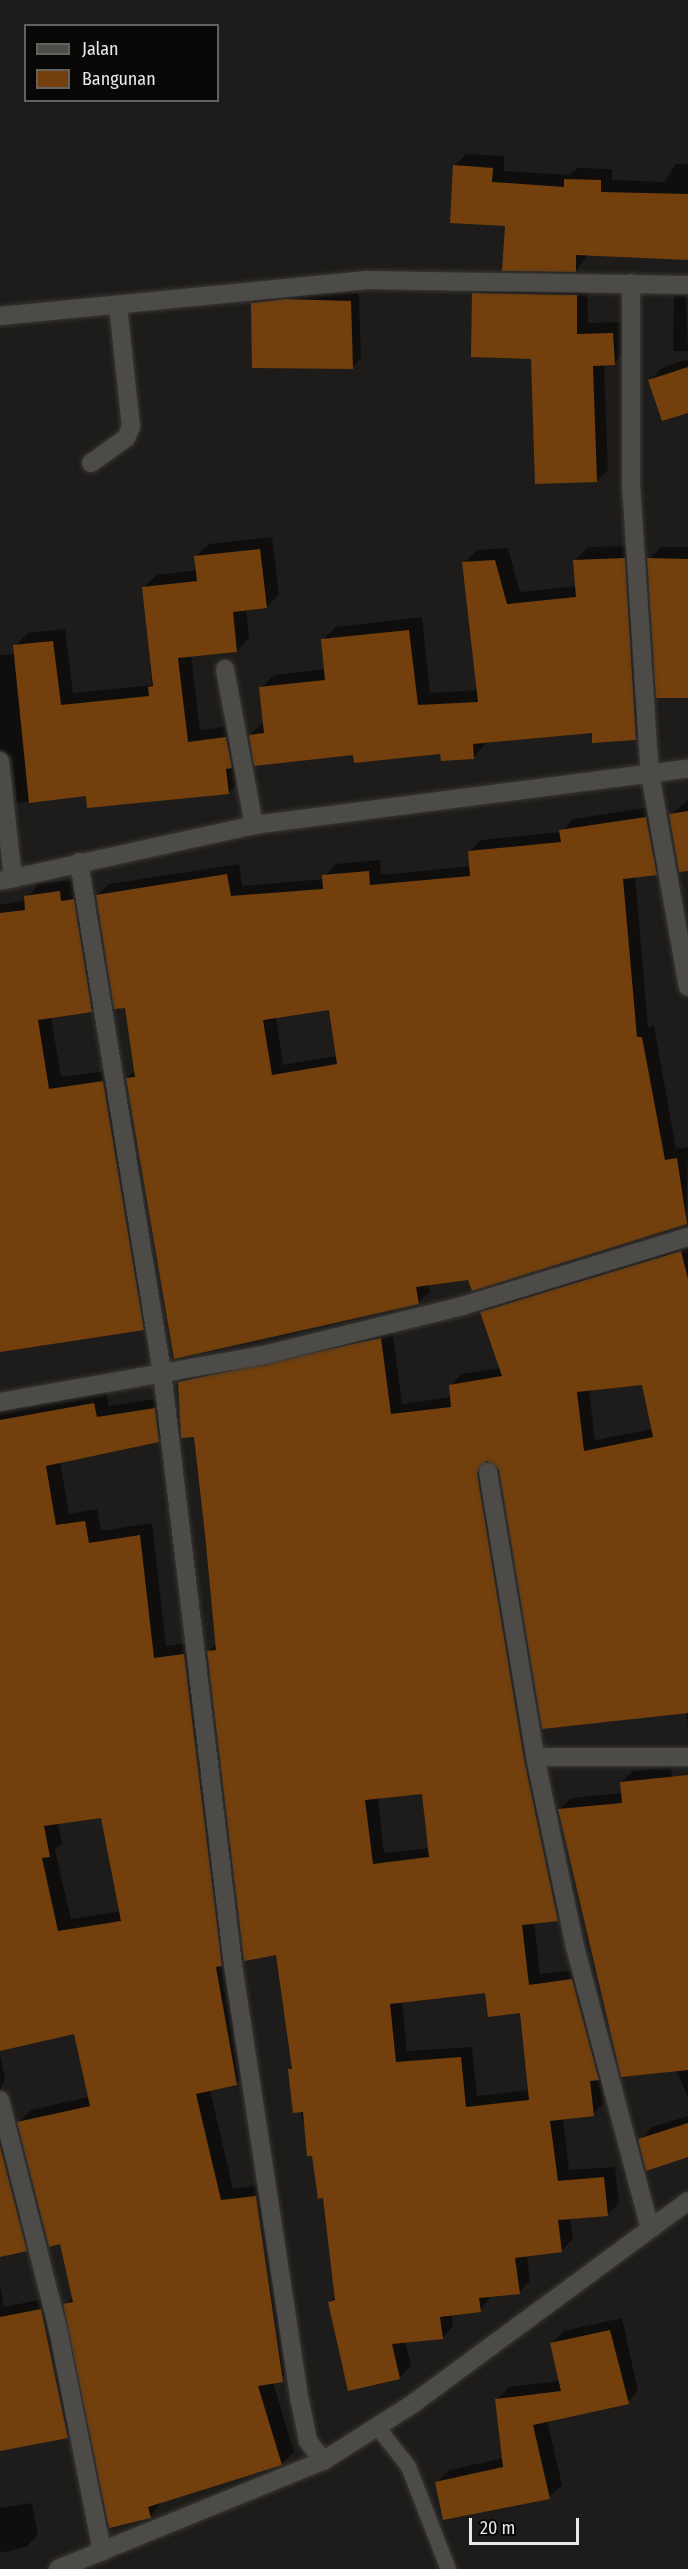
<!DOCTYPE html>
<style>
body{margin:0}
#map{position:relative;width:688px;height:2569px;overflow:hidden;background:#1e1c1a;font-family:"Fira Sans Condensed",sans-serif}
div>[style]{position:absolute}
.shadow>*{inset:0;background:#0007}
.building>*{inset:0;background:#73400d}
.roads{filter:drop-shadow(0 0 2px #3a3836) drop-shadow(0 0 2px #3a3836)}
.lane>*{height:15px;margin:-7.5px;padding:0 7.5px;transform-origin:7.5px;border-radius:7.5px;background:#4d4b48}
.street>*{height:18px;margin:-9px;padding:0 9px;transform-origin:9px;border-radius:9px;background:#4d4b48}
span{translate:-50% -50%;white-space:nowrap;text-align:center;line-height:1.15;-webkit-text-stroke:6px #080706;paint-order:stroke}
.legend{position:absolute;left:24px;top:24px;width:195px;height:78px;box-sizing:border-box;background:#080706;border:2px solid #626160;margin:0;padding:8px 10px;list-style:none;font-size:18px;color:#e9e8e6}
.legend li{display:flex;align-items:center;gap:12px;height:30px}
.legend b{width:30px;border:2px solid #626160}
.scale{position:absolute;left:469px;top:2518px;width:110px;height:27px;box-sizing:border-box;border:3px solid #e9e8e6;border-top:0;padding-left:8px;font-size:18px;line-height:21px;white-space:nowrap;color:#e9e8e6;-webkit-text-stroke:4px #080706;paint-order:stroke}
</style>
<div id="map">
<div class="shadow">
<div style="clip-path:polygon(466px 154px,504px 156px,504px 171px,570px 175px,577px 168px,612px 169px,612px 180px,664px 182px,676px 164px,688px 164px,688px 258px,588px 254px,576px 271px,506px 224px,454px 166px)"></div>
<div style="clip-path:polygon(485px 282px,587px 284px,588px 323px,624px 322px,625px 352px,614px 363px,604px 364px,608px 470px,597px 481px,533px 358px,474px 294px)"></div>
<div style="clip-path:polygon(685px 286px,688px 351px,673px 351px,674px 297px)"></div>
<div style="clip-path:polygon(359px 293px,361px 358px,352px 367px,252px 303px,261px 294px)"></div>
<div style="clip-path:polygon(688px 359px,688px 411px,650px 380px,662px 368px)"></div>
<div style="clip-path:polygon(272px 537px,279px 594px,267px 607px,246px 609px,249px 638px,237px 651px,191px 655px,200px 730px,239px 725px,241px 780px,228px 793px,87px 795px,17px 803px,12px 758px,1px 750px,6px 793px,0 798px,0 655px,16px 654px,15px 646px,28px 633px,65px 629px,73px 693px,152px 685px,144px 587px,157px 575px,197px 570px,196px 556px,209px 544px)"></div>
<div style="clip-path:polygon(637px 546px,648px 725px,635px 738px,593px 731px,487px 742px,474px 757px,442px 752px,354px 753px,250px 735px,263px 722px,261px 688px,274px 675px,326px 669px,322px 640px,336px 627px,422px 617px,430px 693px,478px 690px,464px 563px,477px 550px,508px 548px,520px 592px,577px 586px,575px 560px,588px 547px)"></div>
<div style="clip-path:polygon(661px 547px,688px 547px,688px 697px,649px 559px)"></div>
<div style="clip-path:polygon(687px 801px,688px 800px,688px 871px,670px 815px)"></div>
<div style="clip-path:polygon(evenodd,658px 806px,667px 862px,656px 873px,635px 876px,648px 1027px,654px 1026px,676px 1149px,688px 1147px,686px 1223px,428px 1284px,430px 1291px,418px 1303px,127px 1078px,136px 1070px,127px 1006px,97px 896px,109px 884px,239px 864px,242px 886px,324px 879px,335px 864px,380px 860px,381px 875px,471px 866px,469px 852px,481px 840px,561px 832px,573px 819px,658px 806px,330px 1008px,337px 1056px,283px 1065px,276px 1017px,330px 1008px)"></div>
<div style="clip-path:polygon(72px 880px,73px 889px,86px 887px,104px 999px,91px 1011px,51px 1017px,61px 1077px,115px 1070px,156px 1316px,143px 1329px,0 1335px,0 905px,26px 900px,38px 884px)"></div>
<div style="clip-path:polygon(evenodd,688px 1242px,688px 1728px,686px 1712px,501px 1470px,488px 1461px,535px 1747px,569px 1908px,557px 1920px,534px 1922px,540px 1974px,583px 1969px,601px 2075px,604px 2103px,593px 2114px,563px 2118px,569px 2170px,615px 2167px,619px 2203px,607px 2215px,570px 2217px,573px 2239px,561px 2251px,527px 2255px,530px 2281px,519px 2292px,491px 2296px,480px 2310px,452px 2314px,453px 2326px,442px 2338px,405px 2341px,411px 2366px,399px 2378px,329px 2302px,336px 2296px,324px 2197px,289px 2070px,293px 2066px,277px 1953px,208px 1652px,217px 1643px,195px 1435px,180px 1382px,191px 1370px,392px 1327px,402px 1404px,452px 1397px,450px 1386px,462px 1374px,500px 1368px,481px 1313px,493px 1301px,688px 1242px,643px 1383px,653px 1429px,595px 1440px,589px 1389px,643px 1383px,688px 1242px,423px 1792px,430px 1848px,384px 1853px,378px 1797px,423px 1792px,688px 1242px,487px 1992px,521px 2012px,530px 2090px,477px 2096px,472px 2047px,407px 2051px,402px 2001px,487px 1992px)"></div>
<div style="clip-path:polygon(evenodd,106px 1391px,109px 1406px,167px 1397px,171px 1428px,158px 1440px,60px 1462px,69px 1514px,97px 1509px,101px 1531px,152px 1523px,166px 1646px,197px 1642px,249px 2071px,236px 2084px,210px 2090px,233px 2189px,268px 2184px,295px 2369px,273px 2382px,294px 2452px,281px 2464px,162px 2501px,150px 2517px,65px 2305px,73px 2297px,61px 2242px,19px 2122px,31px 2110px,89px 2097px,75px 2033px,0 1961px,0 1411px,106px 1391px,102px 1817px,121px 1911px,71px 1919px,55px 1850px,62px 1843px,58px 1823px,102px 1817px)"></div>
<div style="clip-path:polygon(671px 1767px,676px 1811px,688px 1810px,688px 2097px,559px 1810px,571px 1798px,623px 1793px,621px 1782px,633px 1771px)"></div>
<div style="clip-path:polygon(0 2054px,5px 2078px,1px 2089px,38px 2238px,26px 2250px,0 2256px)"></div>
<div style="clip-path:polygon(688px 2116px,688px 2156px,640px 2140px,652px 2127px)"></div>
<div style="clip-path:polygon(0 2286px,4px 2307px,53px 2297px,80px 2424px,67px 2436px,0 2449px)"></div>
<div style="clip-path:polygon(622px 2318px,638px 2391px,626px 2403px,547px 2420px,562px 2485px,549px 2497px,436px 2483px,449px 2470px,504px 2458px,497px 2400px,509px 2387px,560px 2381px,551px 2344px,564px 2331px)"></div>
<div style="clip-path:polygon(32px 2503px,38px 2535px,26px 2547px,0 2553px,0 2508px)"></div>
</div>
<div class="building">
<div style="clip-path:polygon(453px 165px,493px 168px,492px 182px,564px 187px,564px 179px,601px 180px,601px 192px,688px 194px,688px 260px,576px 255px,576px 272px,502px 271px,505px 226px,450px 223px)"></div>
<div style="clip-path:polygon(472px 293px,577px 295px,577px 334px,613px 333px,615px 365px,593px 366px,597px 482px,535px 484px,531px 359px,471px 357px)"></div>
<div style="clip-path:polygon(284px 299px,351px 301px,353px 369px,252px 368px,251px 303px)"></div>
<div style="clip-path:polygon(688px 367px,688px 413px,662px 421px,648px 380px)"></div>
<div style="clip-path:polygon(260px 549px,267px 608px,233px 612px,237px 652px,178px 658px,188px 742px,226px 737px,232px 768px,226px 769px,229px 794px,87px 808px,86px 796px,29px 803px,13px 645px,53px 641px,61px 705px,149px 696px,148px 687px,153px 686px,142px 587px,197px 581px,194px 556px)"></div>
<div style="clip-path:polygon(625px 558px,636px 740px,592px 743px,592px 733px,473px 744px,474px 759px,441px 761px,440px 754px,354px 763px,353px 755px,254px 766px,249px 735px,264px 733px,259px 687px,325px 680px,321px 639px,409px 630px,418px 705px,478px 702px,462px 562px,495px 560px,507px 604px,576px 597px,573px 560px)"></div>
<div style="clip-path:polygon(647px 558px,688px 559px,688px 698px,656px 698px)"></div>
<div style="clip-path:polygon(688px 811px,688px 871px,679px 872px,669px 814px)"></div>
<div style="clip-path:polygon(evenodd,646px 817px,657px 875px,623px 879px,637px 1037px,642px 1037px,665px 1160px,677px 1158px,687px 1224px,472px 1291px,468px 1280px,416px 1287px,419px 1304px,174px 1359px,126px 1078px,135px 1077px,125px 1008px,114px 1009px,96px 895px,227px 874px,231px 896px,323px 889px,322px 875px,369px 871px,370px 885px,470px 876px,468px 851px,561px 842px,559px 830px,646px 817px,329px 1010px,337px 1064px,272px 1075px,263px 1020px,329px 1010px)"></div>
<div style="clip-path:polygon(60px 891px,61px 901px,74px 899px,92px 1012px,38px 1020px,49px 1089px,103px 1081px,144px 1330px,0 1352px,0 913px,25px 910px,24px 896px)"></div>
<div style="clip-path:polygon(evenodd,681px 1251px,688px 1279px,688px 1713px,542px 1729px,499px 1470px,487px 1461px,477px 1473px,524px 1759px,558px 1921px,522px 1925px,529px 1985px,572px 1979px,599px 2080px,590px 2081px,594px 2116px,550px 2121px,558px 2181px,604px 2177px,608px 2216px,558px 2220px,562px 2252px,515px 2258px,520px 2294px,479px 2298px,481px 2312px,440px 2317px,443px 2339px,392px 2344px,400px 2379px,348px 2391px,328px 2302px,335px 2300px,323px 2198px,318px 2199px,312px 2156px,307px 2156px,303px 2112px,293px 2113px,288px 2069px,292px 2069px,276px 1955px,244px 1961px,207px 1651px,216px 1650px,205px 1534px,194px 1437px,181px 1438px,178px 1382px,381px 1338px,391px 1414px,451px 1407px,449px 1385px,502px 1376px,480px 1312px,681px 1251px,642px 1385px,653px 1437px,584px 1451px,577px 1392px,642px 1385px,681px 1251px,422px 1794px,429px 1857px,373px 1864px,365px 1800px,422px 1794px,681px 1251px,485px 1993px,488px 2017px,520px 2013px,529px 2100px,466px 2107px,461px 2057px,396px 2062px,390px 2004px,485px 1993px)"></div>
<div style="clip-path:polygon(evenodd,94px 1403px,97px 1417px,155px 1408px,159px 1442px,46px 1466px,56px 1525px,85px 1521px,89px 1543px,140px 1535px,154px 1658px,184px 1654px,222px 1966px,216px 1967px,237px 2085px,196px 2094px,221px 2200px,256px 2196px,283px 2382px,258px 2386px,282px 2465px,148px 2507px,151px 2518px,109px 2528px,63px 2304px,73px 2302px,60px 2244px,49px 2247px,17px 2122px,90px 2106px,74px 2034px,0 2051px,0 1420px,94px 1403px,101px 1818px,121px 1921px,58px 1931px,42px 1858px,50px 1857px,44px 1826px,101px 1818px)"></div>
<div style="clip-path:polygon(688px 1775px,688px 2070px,621px 2077px,558px 1809px,622px 1803px,620px 1782px)"></div>
<div style="clip-path:polygon(688px 2123px,688px 2157px,646px 2171px,638px 2139px)"></div>
<div style="clip-path:polygon(0 2146px,27px 2251px,0 2257px)"></div>
<div style="clip-path:polygon(41px 2309px,68px 2438px,0 2451px,0 2317px)"></div>
<div style="clip-path:polygon(610px 2330px,629px 2404px,533px 2425px,550px 2499px,443px 2520px,435px 2482px,503px 2467px,495px 2399px,561px 2391px,550px 2343px)"></div>
</div>
<div class="roads">
<div class="lane">
<div style="left:378px;top:2428px;width:48px;rotate:51.7deg"></div>
<div style="left:408px;top:2466px;width:110px;rotate:68.8deg"></div>
</div>
<div class="street">
<div style="left:631px;top:283px;width:201px;rotate:90deg"></div>
<div style="left:631px;top:484px;width:291px;rotate:86.3deg"></div>
<div style="left:650px;top:774px;width:216px;rotate:79.9deg"></div>
<div style="left:0;top:316px;width:367px;rotate:-5.6deg"></div>
<div style="left:365px;top:280px;width:323px;rotate:0.9deg"></div>
<div style="left:91px;top:463px;width:43px;rotate:-35.5deg"></div>
<div style="left:126px;top:438px;width:12px;rotate:-66deg"></div>
<div style="left:131px;top:427px;width:122px;rotate:-96.1deg"></div>
<div style="left:225px;top:669px;width:159px;rotate:79.5deg"></div>
<div style="left:0;top:761px;width:118px;rotate:83.7deg"></div>
<div style="left:79px;top:862px;width:517px;rotate:80.76deg"></div>
<div style="left:162px;top:1372px;width:597px;rotate:83.17deg"></div>
<div style="left:233px;top:1965px;width:441px;rotate:81.3deg"></div>
<div style="left:300px;top:2401px;width:41px;rotate:78.7deg"></div>
<div style="left:308px;top:2441px;width:25px;rotate:53deg"></div>
<div style="left:0;top:881px;width:260px;rotate:-12.4deg"></div>
<div style="left:254px;top:825px;width:438px;rotate:-7.4deg"></div>
<div style="left:0;top:1402px;width:267px;rotate:-10.1deg"></div>
<div style="left:263px;top:1355px;width:205px;rotate:-13.8deg"></div>
<div style="left:462px;top:1306px;width:236px;rotate:-17deg"></div>
<div style="left:488px;top:1472px;width:289px;rotate:80.6deg"></div>
<div style="left:535px;top:1757px;width:194px;rotate:78.1deg"></div>
<div style="left:575px;top:1947px;width:291px;rotate:75.1deg"></div>
<div style="left:535px;top:1757px;width:153px"></div>
<div style="left:0;top:2100px;width:236px;rotate:75.8deg"></div>
<div style="left:58px;top:2329px;width:227px;rotate:78.8deg"></div>
<div style="left:58px;top:2569px;width:286px;rotate:-22.2deg"></div>
<div style="left:323px;top:2461px;width:108px;rotate:-32.5deg"></div>
<div style="left:414px;top:2403px;width:340px;rotate:-36.4deg"></div>
</div>
</div>
<ul class="legend">
<li><b style="height:8px;background:#4d4b48"></b>Jalan</li>
<li><b style="height:16px;background:#73400d"></b>Bangunan</li>
</ul>
<div class="scale">20 m</div>
</div>
